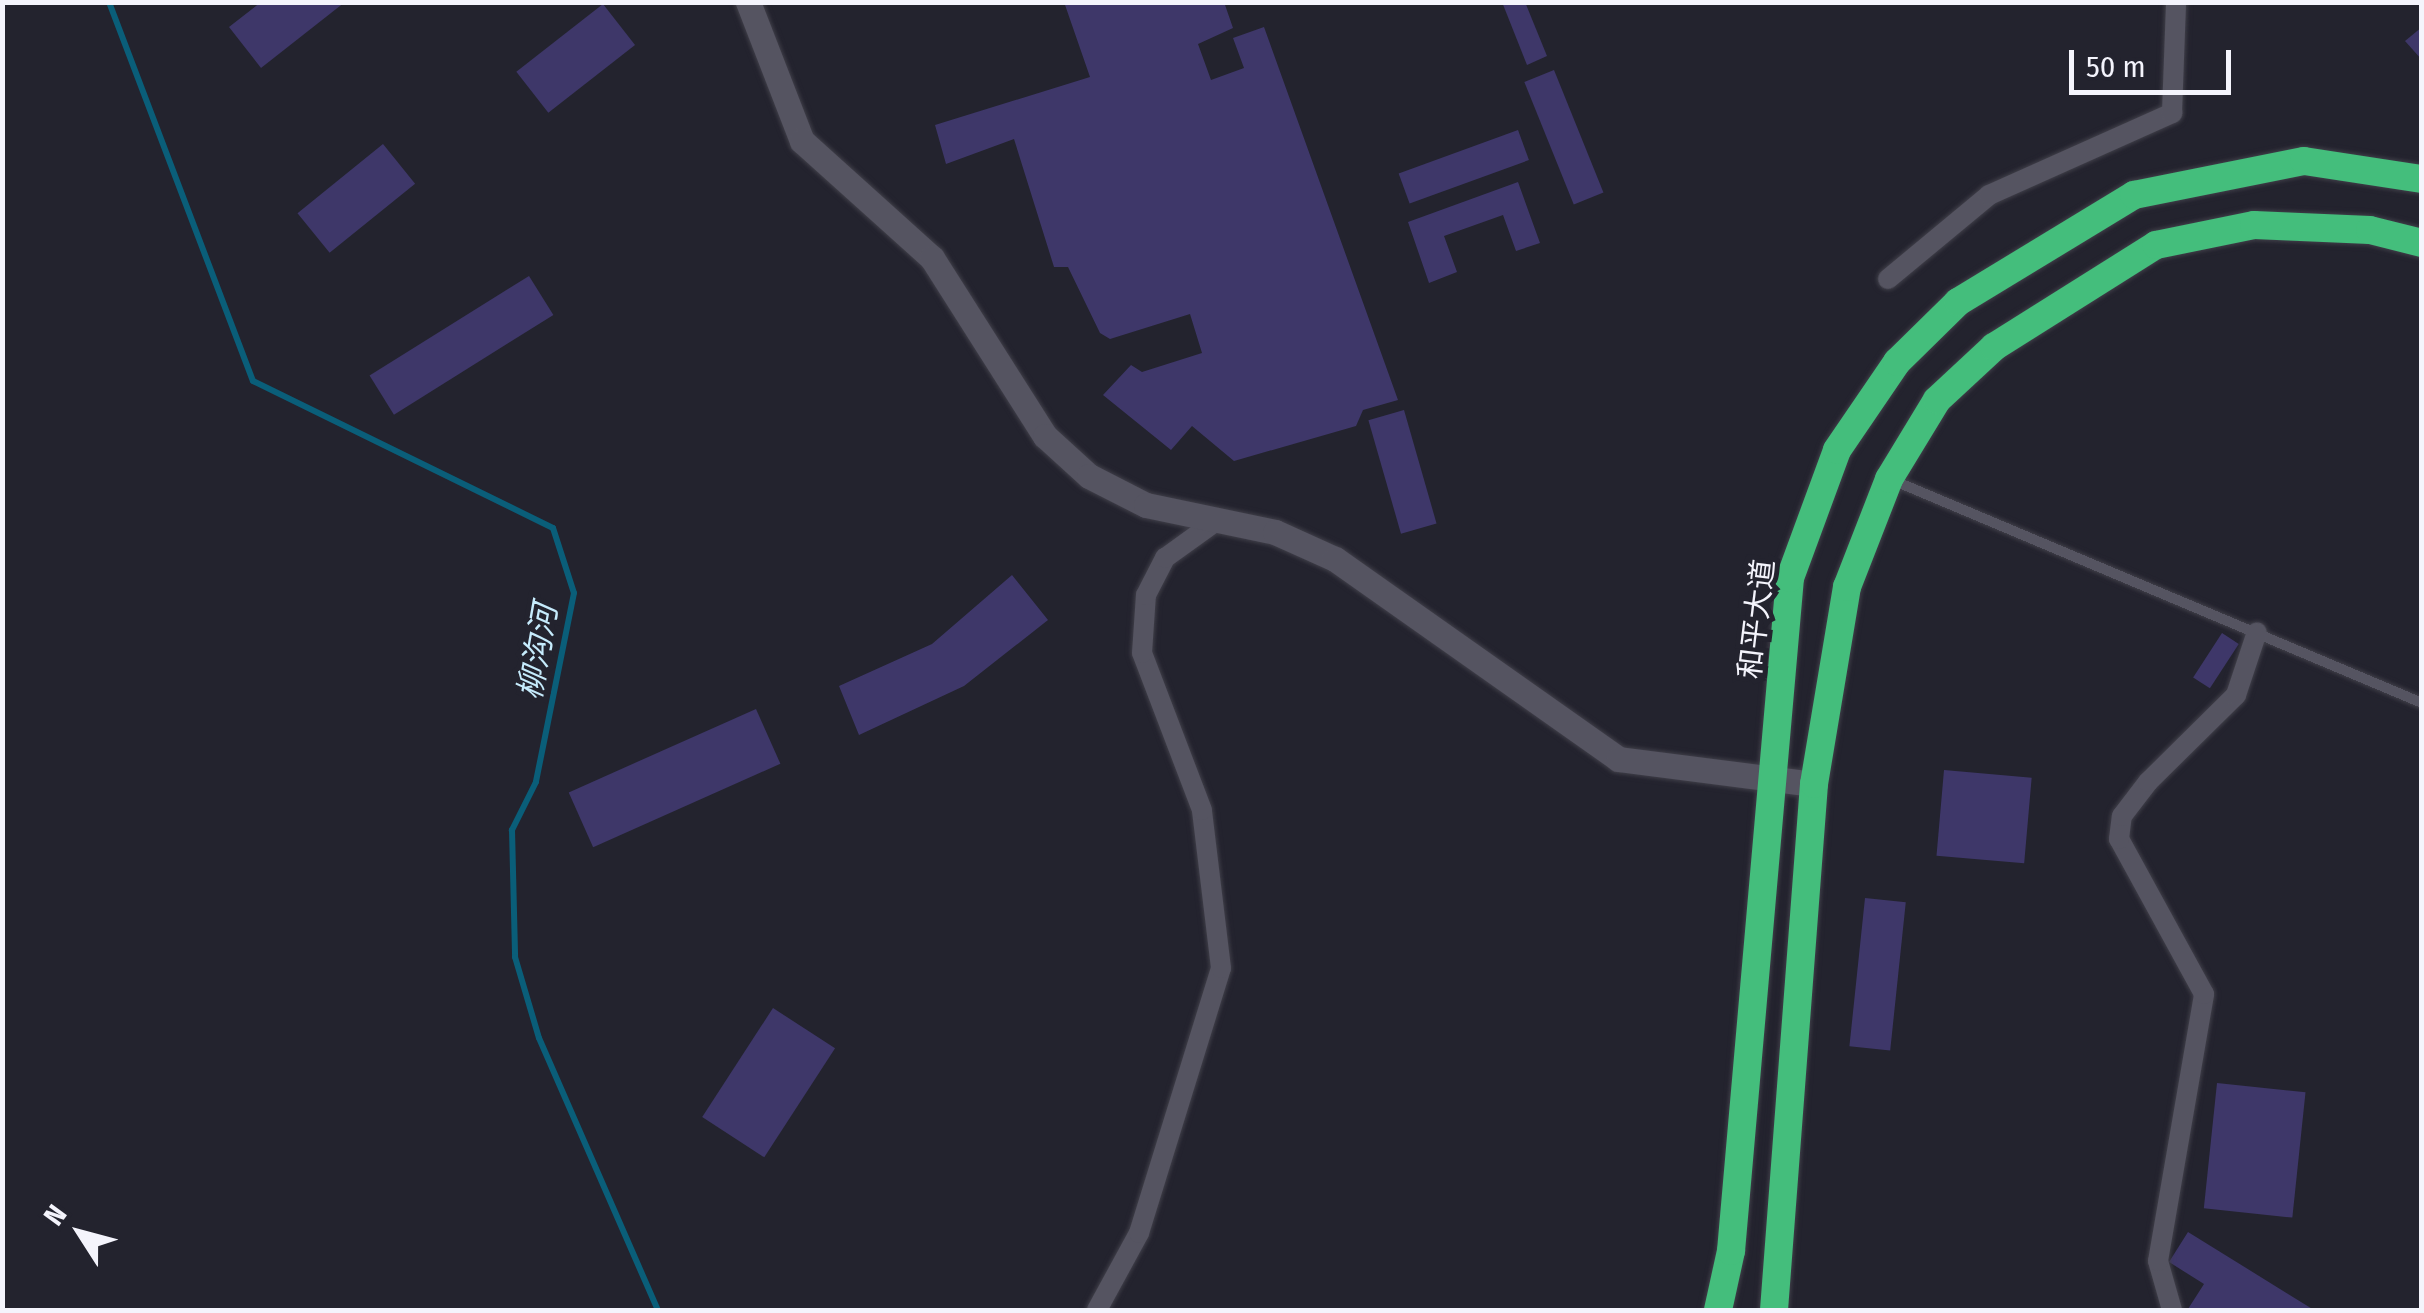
<!DOCTYPE html>
<meta charset="utf-8">
<style>
body{margin:0}
#map{position:relative;width:2424px;height:1313px;overflow:hidden;background:#23232e;font-family:"Fira Sans Condensed","Noto Sans SC",sans-serif}
div>[style]{position:absolute}
.stream>*{height:6px;margin:-3px;padding:0 3px;transform-origin:3px;border-radius:3px;background:#0a5e79}
.building>*{inset:0;background:#3e3769;transform-origin:0 0}
.roads{filter:drop-shadow(0 0 2px #403f49) drop-shadow(0 0 2px #403f49)}
.service>*{height:10px;margin:-5px;padding:0 5px;transform-origin:5px;border-radius:5px;background:#555461}
.minor>*{height:20px;margin:-10px;padding:0 10px;transform-origin:10px;border-radius:10px;background:#555461}
.tertiary>*{height:25px;margin:-12.5px;padding:0 12.5px;transform-origin:12.5px;border-radius:12.5px;background:#555461}
.trunk>*{height:28px;margin:-14px;padding:0 14px;transform-origin:14px;border-radius:14px;background:#44be7c}
span{translate:-50% -50%;white-space:nowrap;text-align:center;line-height:1.15;-webkit-text-stroke:10px #23232e;paint-order:stroke}
.street-label{font-size:30px;color:#f4f4fc}
.water-label{font-size:32px;color:#c6ebfc;font-style:italic}
.frame{position:absolute;inset:0;border:5px solid #f4f4fc;pointer-events:none}
.north{position:absolute;left:30px;top:1183px;width:100px;height:100px;-webkit-text-stroke:8px #23232e;paint-order:stroke;rotate:306deg;font-size:28px;font-weight:700;line-height:40px;text-align:center;color:#f4f4fc}
.north::after{content:'';display:block;margin:auto;width:35px;height:45px;background:#f4f4fc;clip-path:polygon(50% 0,100% 100%,50% 72%,0 100%)}
.scale{position:absolute;left:2069px;top:50px;width:162px;height:45px;box-sizing:border-box;border:5px solid #f4f4fc;border-top:0;padding-left:12px;font-size:30px;line-height:35px;white-space:nowrap;color:#f4f4fc;-webkit-text-stroke:8px #23232e;paint-order:stroke}
</style>
<div id="map">
<div class="stream">
<div style="left:109px;top:2px;width:405px;rotate:69.2deg"></div>
<div style="left:253px;top:381px;width:334px;rotate:26.1deg"></div>
<div style="left:553px;top:528px;width:68px;rotate:72.1deg"></div>
<div style="left:574px;top:593px;width:193px;rotate:101.4deg"></div>
<div style="left:536px;top:782px;width:54px;rotate:116.6deg"></div>
<div style="left:512px;top:830px;width:127px;rotate:88.6deg"></div>
<div style="left:515px;top:957px;width:84px;rotate:73.5deg"></div>
<div style="left:539px;top:1038px;width:297px;rotate:66.4deg"></div>
</div>
<div class="building">
<div style="clip-path:polygon(261px 2px,345px 2px,261px 68px,229px 27px)"></div>
<div style="clip-path:polygon(1064px 2px,1224px 2px,1233px 28px,1198px 44px,1211px 80px,1244px 68px,1233px 38px,1264px 27px,1398px 400px,1363px 410px,1356px 426px,1234px 461px,1192px 426px,1171px 450px,1103px 395px,1131px 365px,1142px 372px,1202px 353px,1190px 314px,1110px 339px,1100px 333px,1068px 267px,1054px 267px,1014px 139px,946px 164px,935px 125px,1090px 77px)"></div>
<div style="clip-path:polygon(1502px 2px,1525px 2px,1547px 56px,1527px 65px)"></div>
<div style="left:603px;top:4px;width:52px;height:110px;rotate:52deg"></div>
<div style="clip-path:polygon(2422px 27px,2422px 60px,2405px 41px)"></div>
<div style="left:1554px;top:70px;width:132px;height:32px;rotate:68deg"></div>
<div style="left:1518px;top:130px;width:32px;height:127px;rotate:70deg"></div>
<div style="left:383px;top:144px;width:51px;height:110px;rotate:51deg"></div>
<div style="clip-path:polygon(1518px 182px,1540px 243px,1516px 251px,1503px 215px,1444px 236px,1457px 272px,1429px 283px,1408px 222px)"></div>
<div style="left:529px;top:276px;width:46px;height:188px;rotate:58deg"></div>
<div style="left:1404px;top:410px;width:118px;height:37px;rotate:74deg"></div>
<div style="clip-path:polygon(1012px 575px,1048px 620px,964px 686px,859px 735px,839px 686px,932px 644px)"></div>
<div style="left:2222px;top:633px;width:20px;height:53px;rotate:33deg"></div>
<div style="left:756px;top:709px;width:60px;height:205px;rotate:66deg"></div>
<div style="left:1944px;top:770px;width:88px;height:86px;rotate:5deg"></div>
<div style="left:1865px;top:898px;width:41px;height:149px;rotate:6deg"></div>
<div style="left:773px;top:1008px;width:74px;height:130px;rotate:33deg"></div>
<div style="left:2217px;top:1083px;width:89px;height:126px;rotate:6deg"></div>
<div style="clip-path:polygon(2188px 1232px,2314px 1310px,2188px 1309px,2204px 1284px,2169px 1262px)"></div>
</div>
<div class="roads">
<div class="service">
<div style="left:1890px;top:479px;width:577px;rotate:22.83deg"></div>
</div>
<div class="minor">
<div style="left:1888px;top:279px;width:131px;rotate:-39.7deg"></div>
<div style="left:1989px;top:195px;width:201px;rotate:-24.1deg"></div>
<div style="left:2172px;top:113px;width:111px;rotate:-87.9deg"></div>
<div style="left:1097px;top:1310px;width:88px;rotate:-61.4deg"></div>
<div style="left:1139px;top:1233px;width:277px;rotate:-72.8deg"></div>
<div style="left:1221px;top:968px;width:159px;rotate:-96.9deg"></div>
<div style="left:1202px;top:810px;width:168px;rotate:-110.9deg"></div>
<div style="left:1142px;top:653px;width:58px;rotate:-86.1deg"></div>
<div style="left:1146px;top:595px;width:42px;rotate:-62.8deg"></div>
<div style="left:1165px;top:558px;width:57px;rotate:-35.7deg"></div>
<div style="left:2172px;top:1310px;width:51px;rotate:-105.9deg"></div>
<div style="left:2158px;top:1261px;width:271px;rotate:-80.2deg"></div>
<div style="left:2204px;top:994px;width:177px;rotate:-118.7deg"></div>
<div style="left:2119px;top:839px;width:23px;rotate:-83deg"></div>
<div style="left:2122px;top:816px;width:43px;rotate:-52.6deg"></div>
<div style="left:2148px;top:782px;width:124px;rotate:-44.7deg"></div>
<div style="left:2236px;top:695px;width:66px;rotate:-71.6deg"></div>
</div>
<div class="tertiary">
<div style="left:748px;top:2px;width:149px;rotate:68.8deg"></div>
<div style="left:802px;top:141px;width:175px;rotate:42deg"></div>
<div style="left:932px;top:258px;width:211px;rotate:57.6deg"></div>
<div style="left:1045px;top:436px;width:59px;rotate:42.3deg"></div>
<div style="left:1089px;top:476px;width:64px;rotate:27deg"></div>
<div style="left:1146px;top:505px;width:132px;rotate:11.8deg"></div>
<div style="left:1275px;top:532px;width:66px;rotate:24.2deg"></div>
<div style="left:1335px;top:559px;width:347px;rotate:35.2deg"></div>
<div style="left:1618px;top:759px;width:198px;rotate:7.3deg"></div>
</div>
<div class="trunk">
<div style="left:1718px;top:1310px;width:60px;rotate:-77.6deg"></div>
<div style="left:1731px;top:1251px;width:676px;rotate:-84.99deg"></div>
<div style="left:1790px;top:578px;width:136px;rotate:-69.8deg"></div>
<div style="left:1837px;top:450px;width:107px;rotate:-55.7deg"></div>
<div style="left:1897px;top:362px;width:86px;rotate:-44.5deg"></div>
<div style="left:1958px;top:302px;width:206px;rotate:-31.3deg"></div>
<div style="left:2134px;top:195px;width:173px;rotate:-11.3deg"></div>
<div style="left:2304px;top:161px;width:119px;rotate:8.7deg"></div>
<div style="left:1774px;top:1310px;width:528px;rotate:-85.65deg"></div>
<div style="left:1814px;top:784px;width:200px;rotate:-80.5deg"></div>
<div style="left:1847px;top:587px;width:116px;rotate:-68.7deg"></div>
<div style="left:1889px;top:479px;width:92px;rotate:-58.7deg"></div>
<div style="left:1937px;top:400px;width:78px;rotate:-42.9deg"></div>
<div style="left:1994px;top:347px;width:191px;rotate:-32.2deg"></div>
<div style="left:2156px;top:245px;width:100px;rotate:-11.5deg"></div>
<div style="left:2254px;top:225px;width:116px;rotate:2.5deg"></div>
<div style="left:2370px;top:230px;width:54px;rotate:14deg"></div>
</div>
</div>
<div class="street-label">
<span style="left:1757px;top:619px;rotate:-83deg">和平大道</span>
</div>
<div class="water-label">
<span style="left:538px;top:652px;rotate:-80deg">柳沟河</span>
</div>
<div class="frame"></div>
<div class="north">N</div>
<div class="scale">50 m</div>
</div>
